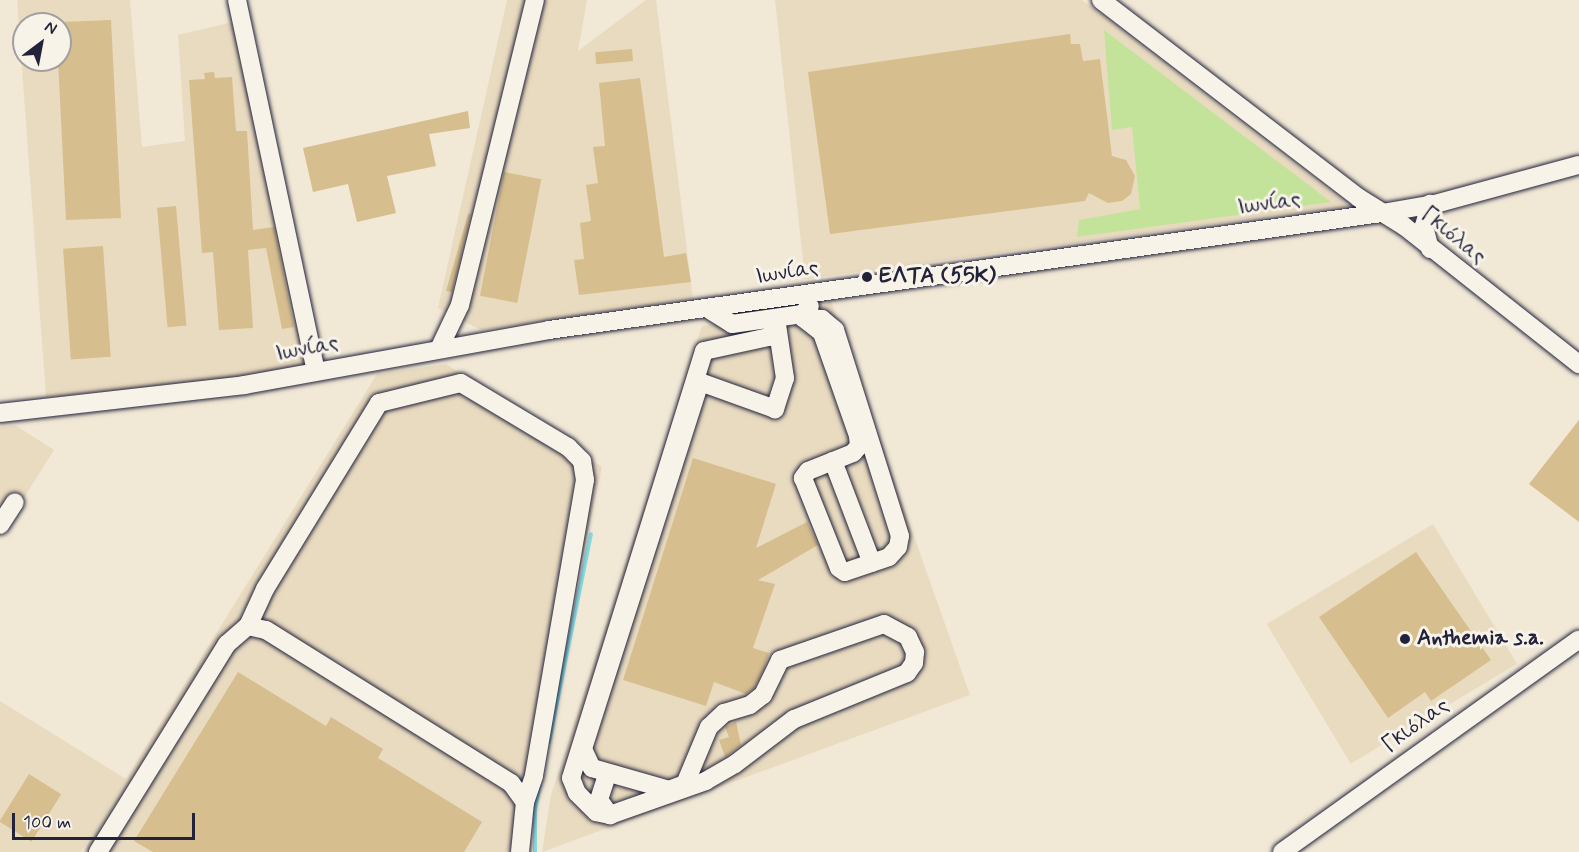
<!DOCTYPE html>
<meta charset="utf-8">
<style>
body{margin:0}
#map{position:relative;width:1579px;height:852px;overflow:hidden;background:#f1e8d6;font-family:Mynerve,sans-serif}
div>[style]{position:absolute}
.built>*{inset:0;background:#e9dbc0;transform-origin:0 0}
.green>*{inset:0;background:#c4e39a}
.stream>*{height:4px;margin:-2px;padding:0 2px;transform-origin:2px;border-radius:2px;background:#88dae0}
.building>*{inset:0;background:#d7be8e;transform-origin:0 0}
.roads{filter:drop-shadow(0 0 2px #22223b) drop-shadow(0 0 2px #22223b)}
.minor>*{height:18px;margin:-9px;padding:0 9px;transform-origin:9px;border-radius:9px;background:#f7f3e8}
.dots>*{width:16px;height:16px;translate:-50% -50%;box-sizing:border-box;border:3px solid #f7f3e8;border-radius:50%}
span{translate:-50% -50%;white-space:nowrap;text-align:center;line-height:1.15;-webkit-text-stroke:6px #f7f3e8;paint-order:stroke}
.street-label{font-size:22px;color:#22223b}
.poi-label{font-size:22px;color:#22223b;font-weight:700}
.left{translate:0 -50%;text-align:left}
.north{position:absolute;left:12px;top:12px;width:60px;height:60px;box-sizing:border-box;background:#f7f3e8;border:2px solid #a29fa3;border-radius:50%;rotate:32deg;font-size:16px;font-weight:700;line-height:24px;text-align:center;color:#22223b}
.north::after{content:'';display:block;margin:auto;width:21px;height:27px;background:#22223b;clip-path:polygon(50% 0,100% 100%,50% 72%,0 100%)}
.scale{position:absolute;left:12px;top:813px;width:183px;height:27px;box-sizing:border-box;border:3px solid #22223b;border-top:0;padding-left:8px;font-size:18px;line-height:21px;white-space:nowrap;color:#22223b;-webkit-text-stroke:4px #f7f3e8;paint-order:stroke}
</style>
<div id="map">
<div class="built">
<div style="clip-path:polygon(evenodd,17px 0,130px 0,142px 147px,185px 141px,178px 35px,233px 22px,306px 365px,200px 383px,46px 397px,17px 0,24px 24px,60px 24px,60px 60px,24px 60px,24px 24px)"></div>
<div style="clip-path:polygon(507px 0,587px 0,578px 51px,646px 0,656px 0,693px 299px,481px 330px,438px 308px)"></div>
<div style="clip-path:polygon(775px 0,1082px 0,1349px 206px,805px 279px)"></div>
<div style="clip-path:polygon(831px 301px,970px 695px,542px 852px,551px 795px,702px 326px,807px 314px)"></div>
<div style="clip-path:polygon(446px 364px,602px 467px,529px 807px,530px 852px,83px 852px,94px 832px,81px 852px,0 852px,0 701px,126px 779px,377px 374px)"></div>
<div style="clip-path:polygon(15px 425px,54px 450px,0 536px,0 427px)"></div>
<div style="left:1433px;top:524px;width:163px;height:194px;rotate:59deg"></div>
</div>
<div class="green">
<div style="clip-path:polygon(1104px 30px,1331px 202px,1077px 237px,1079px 220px,1140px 209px,1132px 127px,1112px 130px)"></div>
</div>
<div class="stream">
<div style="left:549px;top:742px;width:212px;rotate:-78.6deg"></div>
<div style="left:535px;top:852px;width:41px;rotate:-90deg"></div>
<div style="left:535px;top:811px;width:27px;rotate:-80deg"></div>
</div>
<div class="building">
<div style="clip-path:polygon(111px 20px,121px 218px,66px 220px,58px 60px,60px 22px)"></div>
<div style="clip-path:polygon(1070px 34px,1071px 44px,1080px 44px,1083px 61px,1100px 59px,1112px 156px,1126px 160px,1135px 176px,1131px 194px,1122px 201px,1108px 203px,1089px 193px,1085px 201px,830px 234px,808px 72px)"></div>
<div style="left:632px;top:49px;width:12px;height:37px;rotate:85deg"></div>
<div style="clip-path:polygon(214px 72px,215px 78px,232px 77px,236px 131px,247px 131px,253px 230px,274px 227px,294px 327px,282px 329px,266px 248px,248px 250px,253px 328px,219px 330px,213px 252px,202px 253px,189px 80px,205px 79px,204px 73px)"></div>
<div style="clip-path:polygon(640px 78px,664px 257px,686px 253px,691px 282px,579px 295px,574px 260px,584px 259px,580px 223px,591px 221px,586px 185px,598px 183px,593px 147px,605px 146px,599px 83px)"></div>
<div style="clip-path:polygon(468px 111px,470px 128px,429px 134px,436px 166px,387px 176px,396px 213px,357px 222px,348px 184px,313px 192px,303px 148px)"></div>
<div style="left:504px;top:172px;width:38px;height:126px;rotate:11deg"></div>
<div style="left:176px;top:206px;width:120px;height:19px;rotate:85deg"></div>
<div style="clip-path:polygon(468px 214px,471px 214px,452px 292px,446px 291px)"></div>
<div style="left:103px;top:246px;width:111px;height:40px;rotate:86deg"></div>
<div style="clip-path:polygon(1579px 420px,1579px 522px,1529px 484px)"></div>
<div style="clip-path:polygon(693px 458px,776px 484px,756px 548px,807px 522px,818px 545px,758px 580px,775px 584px,753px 648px,769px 653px,764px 668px,754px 688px,746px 694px,714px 682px,706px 706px,623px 680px)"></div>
<div style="clip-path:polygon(1416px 552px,1491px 660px,1431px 701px,1425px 692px,1388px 718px,1319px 617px)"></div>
<div style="clip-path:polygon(238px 672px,326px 726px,331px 717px,383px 749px,378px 758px,482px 822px,464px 852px,153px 852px,134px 841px)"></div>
<div style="clip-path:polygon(736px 722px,741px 745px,725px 757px,719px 740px,729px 737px,725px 727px)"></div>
<div style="left:29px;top:774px;width:38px;height:56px;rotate:32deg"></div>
</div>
<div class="roads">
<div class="minor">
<div style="left:237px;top:0;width:379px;rotate:78deg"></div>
<div style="left:1101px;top:0;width:325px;rotate:37.5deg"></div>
<div style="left:1359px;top:198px;width:53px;rotate:31.9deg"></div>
<div style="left:1404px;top:226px;width:223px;rotate:38.3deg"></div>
<div style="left:1430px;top:249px;width:24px;rotate:-105deg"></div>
<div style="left:1424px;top:226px;width:23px;rotate:-75deg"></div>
<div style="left:710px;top:310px;width:26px;rotate:32deg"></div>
<div style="left:732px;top:324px;width:71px;rotate:-8.1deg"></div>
<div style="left:802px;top:314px;width:11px;rotate:-45deg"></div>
<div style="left:802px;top:314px;width:4px;rotate:76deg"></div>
<div style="left:803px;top:318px;width:24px;rotate:38deg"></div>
<div style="left:822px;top:333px;width:109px;rotate:70.7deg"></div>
<div style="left:858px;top:436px;width:10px;rotate:84deg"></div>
<div style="left:859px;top:446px;width:9px;rotate:131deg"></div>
<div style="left:853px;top:453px;width:48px;rotate:158.2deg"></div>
<div style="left:808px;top:471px;width:9px;rotate:126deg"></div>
<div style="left:803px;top:478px;width:97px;rotate:68.2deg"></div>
<div style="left:839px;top:568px;width:7px;rotate:34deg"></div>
<div style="left:845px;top:572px;width:46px;rotate:-18.8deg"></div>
<div style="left:889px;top:557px;width:13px;rotate:-48deg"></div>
<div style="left:898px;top:547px;width:11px;rotate:-80deg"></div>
<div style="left:900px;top:536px;width:216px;rotate:-107.5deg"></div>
<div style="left:835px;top:330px;width:17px;rotate:-140deg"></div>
<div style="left:822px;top:319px;width:19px;rotate:-177deg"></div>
<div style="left:776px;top:318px;width:61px;rotate:81.5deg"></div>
<div style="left:785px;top:378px;width:33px;rotate:108deg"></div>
<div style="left:775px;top:409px;width:80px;rotate:-160.2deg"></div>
<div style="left:700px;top:382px;width:385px;rotate:107.7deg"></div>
<div style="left:583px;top:749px;width:21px;rotate:65deg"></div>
<div style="left:592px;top:768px;width:80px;rotate:15.9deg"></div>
<div style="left:669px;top:790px;width:17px;rotate:-21deg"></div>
<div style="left:685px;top:784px;width:62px;rotate:-67.2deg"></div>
<div style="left:709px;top:727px;width:21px;rotate:-43deg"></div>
<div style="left:724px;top:713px;width:27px;rotate:-17deg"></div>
<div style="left:750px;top:705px;width:16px;rotate:-38deg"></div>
<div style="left:763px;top:695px;width:39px;rotate:-64deg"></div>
<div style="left:780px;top:660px;width:110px;rotate:-19.1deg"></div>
<div style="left:884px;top:624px;width:27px;rotate:28deg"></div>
<div style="left:908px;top:637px;width:17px;rotate:65deg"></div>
<div style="left:915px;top:652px;width:11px;rotate:95deg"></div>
<div style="left:914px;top:663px;width:12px;rotate:125deg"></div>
<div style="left:907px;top:673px;width:122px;rotate:157.8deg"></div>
<div style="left:794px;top:719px;width:74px;rotate:142.7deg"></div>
<div style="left:735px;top:764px;width:34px;rotate:150deg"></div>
<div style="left:706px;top:781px;width:102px;rotate:160.5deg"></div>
<div style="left:610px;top:815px;width:14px;rotate:-168deg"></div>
<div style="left:596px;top:812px;width:27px;rotate:-135deg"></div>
<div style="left:577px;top:793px;width:16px;rotate:-112deg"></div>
<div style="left:571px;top:778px;width:447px;rotate:-72.7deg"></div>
<div style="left:704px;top:351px;width:66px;rotate:-12.2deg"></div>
<div style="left:769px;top:337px;width:15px;rotate:-58deg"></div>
<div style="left:439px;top:349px;width:49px;rotate:-64.5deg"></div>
<div style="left:460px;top:305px;width:314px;rotate:-76.2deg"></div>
<div style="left:0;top:413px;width:246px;rotate:-6.5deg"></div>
<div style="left:244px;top:385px;width:310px;rotate:-10.2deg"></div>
<div style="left:549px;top:330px;width:841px;rotate:-8deg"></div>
<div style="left:1382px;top:213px;width:54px;rotate:-9.6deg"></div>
<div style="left:1435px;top:204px;width:149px;rotate:-15.2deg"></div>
<div style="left:833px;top:461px;width:109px;rotate:69.1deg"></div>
<div style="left:0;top:525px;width:27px;rotate:-57deg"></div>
<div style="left:248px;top:626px;width:41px;rotate:-65.3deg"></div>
<div style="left:265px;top:589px;width:218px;rotate:-58.5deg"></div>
<div style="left:379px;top:403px;width:84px;rotate:-13.7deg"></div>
<div style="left:461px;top:383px;width:125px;rotate:30.9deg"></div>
<div style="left:568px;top:447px;width:20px;rotate:45deg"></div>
<div style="left:582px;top:461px;width:19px;rotate:81deg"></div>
<div style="left:585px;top:480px;width:300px;rotate:99.8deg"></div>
<div style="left:534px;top:776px;width:28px;rotate:109deg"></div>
<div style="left:607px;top:775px;width:26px;rotate:108deg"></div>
<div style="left:599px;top:800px;width:19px;rotate:54deg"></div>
<div style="left:98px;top:852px;width:245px;rotate:-58.2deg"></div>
<div style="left:227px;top:644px;width:28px;rotate:-41deg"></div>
<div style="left:248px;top:626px;width:18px;rotate:13deg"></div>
<div style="left:266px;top:630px;width:289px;rotate:32deg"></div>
<div style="left:511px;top:783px;width:24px;rotate:54deg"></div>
<div style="left:525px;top:802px;width:50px;rotate:95.7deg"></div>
<div style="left:1282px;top:852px;width:365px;rotate:-35.6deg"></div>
</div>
</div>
<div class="dots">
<div style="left:867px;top:277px;background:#22223b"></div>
<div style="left:1405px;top:639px;background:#22223b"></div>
</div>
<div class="street-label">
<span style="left:1269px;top:204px;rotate:-8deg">Ιωνίας</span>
<span style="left:1453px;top:236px;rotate:39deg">Γκιόλας</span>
<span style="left:787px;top:273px;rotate:-9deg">Ιωνίας</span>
<span style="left:307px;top:349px;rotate:-11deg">Ιωνίας</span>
<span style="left:1416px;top:726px;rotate:-36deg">Γκιόλας</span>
</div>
<div class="poi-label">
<span class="left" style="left:879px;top:277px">ΕΛΤΑ (55Κ)</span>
<span class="left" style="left:1417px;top:639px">Anthemia s.a.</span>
</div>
<div class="north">N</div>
<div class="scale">100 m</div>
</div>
